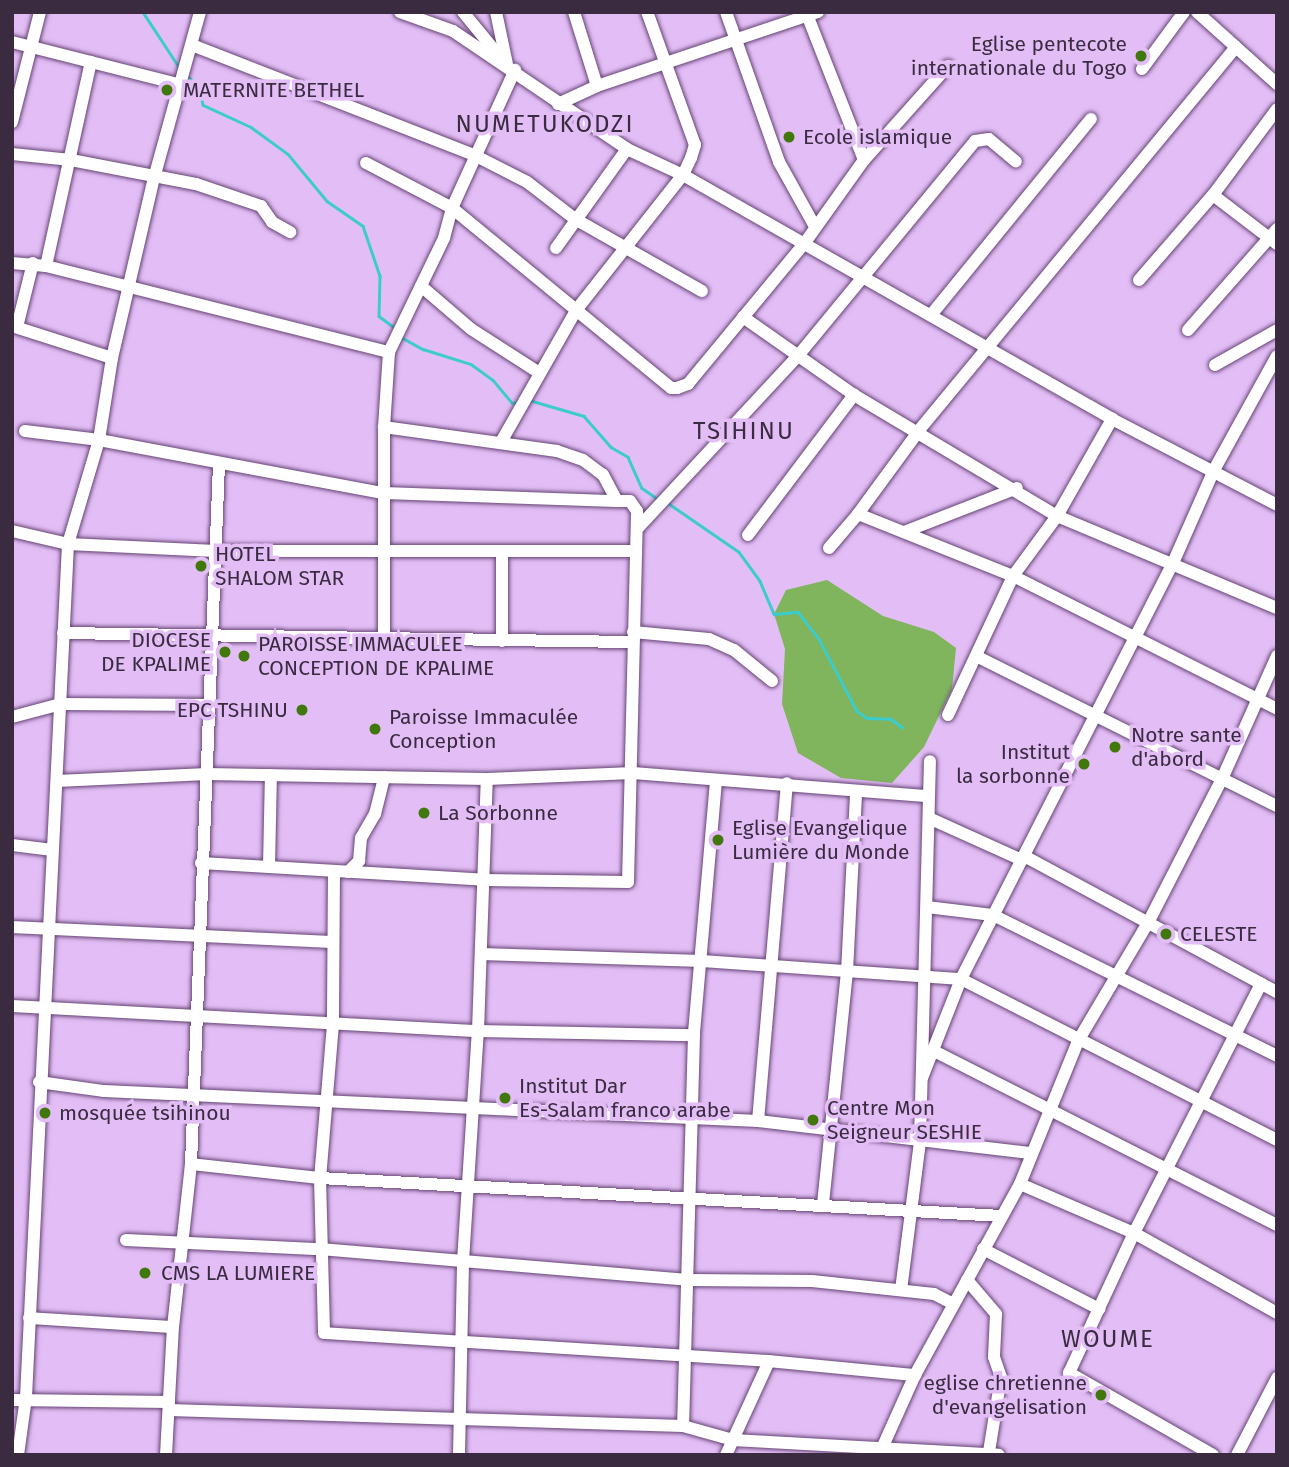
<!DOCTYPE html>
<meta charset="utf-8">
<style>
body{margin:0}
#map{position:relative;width:1289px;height:1467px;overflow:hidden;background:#e3bef6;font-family:"Fira Sans",sans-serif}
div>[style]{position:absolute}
.green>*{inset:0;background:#80b55e}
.stream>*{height:2.5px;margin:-1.25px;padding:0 1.25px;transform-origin:1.25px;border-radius:1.25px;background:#3bcccb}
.roads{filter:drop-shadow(0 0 2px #654474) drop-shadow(0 0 2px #654474)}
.minor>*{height:12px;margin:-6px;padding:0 6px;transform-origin:6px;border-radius:6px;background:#fff}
.dots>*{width:19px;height:19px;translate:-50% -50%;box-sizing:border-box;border:4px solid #e3bef6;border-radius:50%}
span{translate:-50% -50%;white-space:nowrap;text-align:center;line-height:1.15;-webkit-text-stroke:7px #e3bef6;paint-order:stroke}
.poi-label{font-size:21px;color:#3a2b41}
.right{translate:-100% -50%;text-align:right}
.left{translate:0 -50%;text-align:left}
.quarter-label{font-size:24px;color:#3a2b41;letter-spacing:2px}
.frame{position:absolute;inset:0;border:14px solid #3a2b41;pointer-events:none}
</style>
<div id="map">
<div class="green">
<div style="clip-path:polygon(827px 580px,883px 616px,934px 632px,956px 648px,952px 689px,924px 747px,892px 783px,841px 778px,798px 753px,782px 704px,785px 649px,774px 614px,786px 590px)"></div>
</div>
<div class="stream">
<div style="left:143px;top:12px;width:69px;rotate:56.8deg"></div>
<div style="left:186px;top:75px;width:17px;rotate:40deg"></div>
<div style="left:199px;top:86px;width:19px;rotate:78deg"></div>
<div style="left:203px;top:105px;width:53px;rotate:24.6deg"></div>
<div style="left:251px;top:127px;width:46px;rotate:36.1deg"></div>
<div style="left:288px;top:154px;width:61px;rotate:50.3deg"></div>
<div style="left:327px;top:201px;width:44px;rotate:34.8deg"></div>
<div style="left:363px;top:226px;width:53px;rotate:71.2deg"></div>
<div style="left:380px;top:276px;width:40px;rotate:91.4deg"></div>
<div style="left:379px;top:316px;width:20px;rotate:37deg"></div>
<div style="left:401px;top:337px;width:25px;rotate:29deg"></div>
<div style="left:423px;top:349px;width:50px;rotate:17.4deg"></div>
<div style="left:471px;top:364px;width:27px;rotate:36deg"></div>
<div style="left:493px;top:380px;width:30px;rotate:50deg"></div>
<div style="left:512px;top:403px;width:7px;rotate:-8deg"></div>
<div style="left:529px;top:400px;width:57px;rotate:16.2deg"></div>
<div style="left:584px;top:416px;width:41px;rotate:48.9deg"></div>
<div style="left:611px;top:447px;width:20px;rotate:30deg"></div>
<div style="left:628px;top:457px;width:34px;rotate:66deg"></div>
<div style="left:642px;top:488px;width:21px;rotate:35deg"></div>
<div style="left:668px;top:503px;width:86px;rotate:34.6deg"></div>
<div style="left:739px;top:552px;width:36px;rotate:54deg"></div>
<div style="left:760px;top:581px;width:36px;rotate:67deg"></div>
<div style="left:774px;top:614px;width:24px;rotate:-5deg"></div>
<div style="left:798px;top:612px;width:34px;rotate:52deg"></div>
<div style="left:819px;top:639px;width:81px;rotate:62.2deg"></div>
<div style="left:857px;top:711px;width:12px;rotate:35deg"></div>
<div style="left:867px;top:718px;width:24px;rotate:2deg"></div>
<div style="left:891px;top:719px;width:14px;rotate:36deg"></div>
</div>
<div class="roads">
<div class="minor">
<div style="left:400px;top:12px;width:56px;rotate:19.7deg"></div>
<div style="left:453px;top:31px;width:210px;rotate:34.1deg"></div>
<div style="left:627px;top:149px;width:62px;rotate:24.9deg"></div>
<div style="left:683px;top:175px;width:494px;rotate:29.6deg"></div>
<div style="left:1112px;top:419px;width:186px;rotate:27.5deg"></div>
<div style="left:463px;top:12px;width:50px;rotate:50.6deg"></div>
<div style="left:496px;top:12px;width:53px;rotate:78.1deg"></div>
<div style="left:574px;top:12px;width:77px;rotate:72.7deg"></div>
<div style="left:726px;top:12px;width:159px;rotate:70.5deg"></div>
<div style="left:779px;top:162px;width:72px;rotate:60.9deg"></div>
<div style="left:806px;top:12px;width:159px;rotate:68.6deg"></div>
<div style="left:1197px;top:12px;width:108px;rotate:42deg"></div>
<div style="left:12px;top:42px;width:171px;rotate:14.2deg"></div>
<div style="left:192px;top:45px;width:305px;rotate:21.3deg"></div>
<div style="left:476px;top:156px;width:57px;rotate:27deg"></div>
<div style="left:527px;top:182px;width:61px;rotate:37.6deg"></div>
<div style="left:575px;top:219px;width:146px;rotate:29.6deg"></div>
<div style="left:1236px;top:47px;width:499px;rotate:129.6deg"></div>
<div style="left:918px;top:432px;width:102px;rotate:126.2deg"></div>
<div style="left:858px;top:514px;width:167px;rotate:21.8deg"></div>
<div style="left:1013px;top:576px;width:296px;rotate:26.7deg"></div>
<div style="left:1142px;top:69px;width:71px;rotate:-53.6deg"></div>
<div style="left:558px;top:104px;width:43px;rotate:-24.8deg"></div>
<div style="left:597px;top:86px;width:233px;rotate:-18.5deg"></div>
<div style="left:12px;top:122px;width:114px;rotate:-75.7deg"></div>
<div style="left:12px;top:154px;width:59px;rotate:5.8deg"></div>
<div style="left:71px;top:160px;width:127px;rotate:10.9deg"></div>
<div style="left:196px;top:184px;width:69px;rotate:18.7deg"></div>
<div style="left:261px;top:206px;width:19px;rotate:55deg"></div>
<div style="left:272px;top:222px;width:21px;rotate:29deg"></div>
<div style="left:366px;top:163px;width:97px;rotate:27.6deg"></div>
<div style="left:452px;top:208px;width:283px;rotate:39.4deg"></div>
<div style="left:671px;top:388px;width:6px"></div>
<div style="left:677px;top:388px;width:12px;rotate:-20deg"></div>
<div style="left:688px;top:384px;width:182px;rotate:-50.4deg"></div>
<div style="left:804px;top:244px;width:103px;rotate:-54.5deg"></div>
<div style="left:864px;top:160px;width:126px;rotate:-48.2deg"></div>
<div style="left:1213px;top:195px;width:81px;rotate:37.4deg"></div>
<div style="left:556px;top:248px;width:122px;rotate:-54.4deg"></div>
<div style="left:12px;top:263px;width:34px;rotate:5deg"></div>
<div style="left:46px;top:266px;width:354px;rotate:14.1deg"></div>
<div style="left:389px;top:352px;width:75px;rotate:93.8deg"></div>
<div style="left:384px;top:427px;width:213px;rotate:90deg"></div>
<div style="left:46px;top:266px;width:209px;rotate:-77.6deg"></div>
<div style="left:1139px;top:280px;width:113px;rotate:-49deg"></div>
<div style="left:1213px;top:195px;width:107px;rotate:-53.3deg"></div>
<div style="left:421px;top:286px;width:66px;rotate:40.7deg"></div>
<div style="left:471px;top:329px;width:80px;rotate:32.7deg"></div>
<div style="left:931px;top:315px;width:253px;rotate:-50.8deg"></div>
<div style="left:743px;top:317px;width:136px;rotate:35.1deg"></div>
<div style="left:854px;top:395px;width:236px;rotate:30.8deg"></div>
<div style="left:1057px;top:516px;width:238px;rotate:22.7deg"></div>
<div style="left:12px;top:326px;width:105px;rotate:17.7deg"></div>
<div style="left:17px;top:327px;width:66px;rotate:-76deg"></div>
<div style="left:1188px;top:330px;width:135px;rotate:-48.6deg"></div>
<div style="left:389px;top:352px;width:127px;rotate:-64.2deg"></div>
<div style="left:444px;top:238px;width:31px;rotate:-75deg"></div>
<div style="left:452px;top:208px;width:152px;rotate:-65.5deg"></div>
<div style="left:1215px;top:365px;width:71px;rotate:-29.4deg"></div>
<div style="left:25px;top:431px;width:75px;rotate:6.9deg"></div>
<div style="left:99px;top:440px;width:289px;rotate:10.6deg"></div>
<div style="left:383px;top:493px;width:234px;rotate:2deg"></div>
<div style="left:501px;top:442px;width:153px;rotate:-60.3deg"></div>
<div style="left:577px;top:309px;width:171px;rotate:-51.7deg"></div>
<div style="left:683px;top:175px;width:19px;rotate:-65deg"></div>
<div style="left:691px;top:158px;width:14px;rotate:-73deg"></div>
<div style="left:695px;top:145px;width:141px;rotate:-109.8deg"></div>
<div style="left:637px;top:529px;width:235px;rotate:-47.1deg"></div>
<div style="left:797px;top:357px;width:280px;rotate:-50.5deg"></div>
<div style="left:975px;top:141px;width:14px;rotate:-8deg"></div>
<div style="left:989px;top:139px;width:35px;rotate:40deg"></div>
<div style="left:12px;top:531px;width:57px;rotate:13.1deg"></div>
<div style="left:68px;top:544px;width:148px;rotate:2.7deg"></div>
<div style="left:216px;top:551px;width:419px"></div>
<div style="left:904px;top:532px;width:121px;rotate:-21.3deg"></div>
<div style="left:748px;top:535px;width:176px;rotate:-52.9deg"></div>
<div style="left:829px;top:548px;width:45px;rotate:-49.5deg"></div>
<div style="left:633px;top:632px;width:76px;rotate:5.3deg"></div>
<div style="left:709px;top:639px;width:27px;rotate:24deg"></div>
<div style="left:734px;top:650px;width:49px;rotate:39.2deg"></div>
<div style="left:63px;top:633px;width:568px;rotate:0.91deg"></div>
<div style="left:502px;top:641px;width:87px;rotate:-90deg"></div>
<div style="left:978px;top:657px;width:334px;rotate:26.5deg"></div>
<div style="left:948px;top:715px;width:153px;rotate:-64.9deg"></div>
<div style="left:1013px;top:576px;width:74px;rotate:-53.7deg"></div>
<div style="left:1057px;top:516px;width:112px;rotate:-60.4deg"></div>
<div style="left:12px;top:717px;width:51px;rotate:-14.9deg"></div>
<div style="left:61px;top:704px;width:149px;rotate:0.4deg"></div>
<div style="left:57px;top:781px;width:150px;rotate:-2.7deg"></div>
<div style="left:207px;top:774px;width:280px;rotate:1deg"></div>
<div style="left:716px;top:781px;width:255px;rotate:95deg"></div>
<div style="left:694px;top:1035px;width:391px;rotate:91.6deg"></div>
<div style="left:683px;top:1426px;width:52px;rotate:15.6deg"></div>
<div style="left:733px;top:1440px;width:266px;rotate:3.2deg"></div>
<div style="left:931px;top:819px;width:100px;rotate:24.3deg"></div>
<div style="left:12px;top:845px;width:41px;rotate:7deg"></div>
<div style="left:1026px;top:857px;width:285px;rotate:28.3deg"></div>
<div style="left:201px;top:863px;width:284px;rotate:3.4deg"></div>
<div style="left:484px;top:880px;width:144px;rotate:0.8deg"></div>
<div style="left:628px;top:882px;width:371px;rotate:-88.6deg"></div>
<div style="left:637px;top:511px;width:12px;rotate:-125deg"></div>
<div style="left:630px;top:501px;width:13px;rotate:180deg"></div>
<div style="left:617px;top:501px;width:30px;rotate:-118deg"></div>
<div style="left:603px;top:475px;width:25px;rotate:-143deg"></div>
<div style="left:583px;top:460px;width:28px;rotate:-161deg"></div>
<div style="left:557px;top:451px;width:175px;rotate:-172.1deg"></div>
<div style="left:269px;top:867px;width:92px;rotate:-88.8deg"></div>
<div style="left:334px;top:871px;width:153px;rotate:90.4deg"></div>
<div style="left:333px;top:1024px;width:155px;rotate:94.8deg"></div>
<div style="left:320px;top:1178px;width:155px;rotate:88.5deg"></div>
<div style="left:324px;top:1333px;width:446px;rotate:3.6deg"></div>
<div style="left:348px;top:872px;width:16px;rotate:-45deg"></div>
<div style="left:359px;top:861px;width:23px;rotate:-85deg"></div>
<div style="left:361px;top:838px;width:28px;rotate:-60deg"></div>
<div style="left:375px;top:814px;width:38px;rotate:-76deg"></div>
<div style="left:927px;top:907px;width:66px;rotate:6.9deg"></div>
<div style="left:993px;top:915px;width:317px;rotate:26.4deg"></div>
<div style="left:12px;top:927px;width:319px;rotate:2.7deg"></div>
<div style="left:481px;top:954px;width:221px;rotate:1.8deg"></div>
<div style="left:702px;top:961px;width:260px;rotate:4deg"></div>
<div style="left:961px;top:979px;width:355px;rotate:27deg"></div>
<div style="left:12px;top:1006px;width:467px;rotate:3.1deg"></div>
<div style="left:478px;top:1031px;width:216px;rotate:1.1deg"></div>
<div style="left:932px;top:1050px;width:387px;rotate:26.9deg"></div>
<div style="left:922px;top:1078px;width:106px;rotate:-68.5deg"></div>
<div style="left:961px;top:979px;width:467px;rotate:-63deg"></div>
<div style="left:1173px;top:563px;width:102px;rotate:-66.2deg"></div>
<div style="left:1214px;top:470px;width:130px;rotate:-61.1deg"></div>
<div style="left:39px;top:1082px;width:66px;rotate:7.9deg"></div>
<div style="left:104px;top:1091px;width:655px;rotate:2.63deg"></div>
<div style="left:758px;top:1121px;width:274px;rotate:6.7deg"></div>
<div style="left:758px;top:1121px;width:339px;rotate:-85.1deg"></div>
<div style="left:191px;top:1164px;width:130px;rotate:6.2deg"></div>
<div style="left:320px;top:1178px;width:682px;rotate:3.19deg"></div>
<div style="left:1020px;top:1184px;width:124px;rotate:23.3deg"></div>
<div style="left:1134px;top:1233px;width:164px;rotate:29.2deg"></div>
<div style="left:823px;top:1204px;width:233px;rotate:-84.1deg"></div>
<div style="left:847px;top:972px;width:179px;rotate:-87.1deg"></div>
<div style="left:126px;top:1240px;width:194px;rotate:2.7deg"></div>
<div style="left:320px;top:1249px;width:369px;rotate:4.8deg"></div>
<div style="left:688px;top:1280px;width:124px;rotate:0.5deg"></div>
<div style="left:812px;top:1281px;width:123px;rotate:6.1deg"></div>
<div style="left:934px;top:1294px;width:22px;rotate:27deg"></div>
<div style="left:983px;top:1249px;width:131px;rotate:27.3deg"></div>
<div style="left:967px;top:1280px;width:45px;rotate:49.5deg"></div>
<div style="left:996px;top:1314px;width:43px;rotate:92.7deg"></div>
<div style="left:994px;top:1357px;width:21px;rotate:71deg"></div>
<div style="left:1001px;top:1377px;width:76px;rotate:99.1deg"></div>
<div style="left:901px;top:1290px;width:150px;rotate:-82.7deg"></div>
<div style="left:920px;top:1141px;width:380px;rotate:-88.5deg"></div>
<div style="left:29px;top:1318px;width:144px;rotate:3.6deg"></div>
<div style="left:12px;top:1400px;width:157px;rotate:0.7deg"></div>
<div style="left:169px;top:1410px;width:514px;rotate:1.78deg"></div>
<div style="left:18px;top:1455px;width:59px;rotate:-82.1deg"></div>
<div style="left:26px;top:1397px;width:854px;rotate:-87.18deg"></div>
<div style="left:68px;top:544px;width:109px;rotate:-73.4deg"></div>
<div style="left:99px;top:440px;width:83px;rotate:-81deg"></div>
<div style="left:112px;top:358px;width:185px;rotate:-76.9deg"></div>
<div style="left:154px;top:178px;width:172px;rotate:-74.5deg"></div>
<div style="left:166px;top:1455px;width:128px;rotate:-86.9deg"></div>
<div style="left:173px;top:1327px;width:164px;rotate:-83.7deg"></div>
<div style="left:191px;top:1164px;width:701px;rotate:-87.71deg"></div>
<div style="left:459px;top:1455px;width:194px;rotate:-88.8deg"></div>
<div style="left:463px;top:1261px;width:230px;rotate:-86.3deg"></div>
<div style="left:478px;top:1031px;width:252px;rotate:-88deg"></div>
<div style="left:487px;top:779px;width:146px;rotate:-2.4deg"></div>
<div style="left:633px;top:773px;width:296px;rotate:4.5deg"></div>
<div style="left:726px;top:1455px;width:103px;rotate:-65.4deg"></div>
<div style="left:769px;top:1361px;width:147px;rotate:5.5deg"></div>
<div style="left:915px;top:1375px;width:218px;rotate:-61.2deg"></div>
<div style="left:1020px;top:1184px;width:154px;rotate:-67.9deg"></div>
<div style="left:1078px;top:1041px;width:139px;rotate:-59.4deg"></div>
<div style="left:1149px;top:921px;width:160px;rotate:-62.8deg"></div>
<div style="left:1222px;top:779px;width:135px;rotate:-65.9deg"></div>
<div style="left:879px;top:1455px;width:88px;rotate:-65.8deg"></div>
<div style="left:1213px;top:1455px;width:166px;rotate:-150.3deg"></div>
<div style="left:1069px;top:1373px;width:154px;rotate:-65.1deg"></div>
<div style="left:1134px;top:1233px;width:280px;rotate:-63deg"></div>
<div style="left:1237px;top:1455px;width:87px;rotate:-62.5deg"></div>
</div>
</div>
<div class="dots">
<div style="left:1141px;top:56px;background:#40780b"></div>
<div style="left:167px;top:90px;background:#40780b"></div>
<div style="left:789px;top:137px;background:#40780b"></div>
<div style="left:201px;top:566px;background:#40780b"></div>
<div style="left:225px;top:652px;background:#40780b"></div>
<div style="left:244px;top:656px;background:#40780b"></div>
<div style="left:302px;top:710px;background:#40780b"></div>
<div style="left:375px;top:729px;background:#40780b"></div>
<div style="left:1115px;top:747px;background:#40780b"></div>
<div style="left:1084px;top:764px;background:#40780b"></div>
<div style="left:424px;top:813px;background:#40780b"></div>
<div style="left:718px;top:840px;background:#40780b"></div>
<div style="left:1166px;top:934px;background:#40780b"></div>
<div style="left:505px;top:1098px;background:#40780b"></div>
<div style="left:45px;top:1113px;background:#40780b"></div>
<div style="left:813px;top:1120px;background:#40780b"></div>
<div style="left:145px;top:1273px;background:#40780b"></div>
<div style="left:1101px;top:1395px;background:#40780b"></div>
</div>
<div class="poi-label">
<span class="right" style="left:1127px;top:56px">Eglise pentecote<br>internationale du Togo</span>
<span class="left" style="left:183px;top:90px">MATERNITE BETHEL</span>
<span class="left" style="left:803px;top:137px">Ecole islamique</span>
<span class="left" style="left:215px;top:566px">HOTEL<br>SHALOM STAR</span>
<span class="right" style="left:211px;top:652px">DIOCESE<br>DE KPALIME</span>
<span class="left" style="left:258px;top:656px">PAROISSE IMMACULEE<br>CONCEPTION DE KPALIME</span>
<span class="right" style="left:288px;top:710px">EPC TSHINU</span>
<span class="left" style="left:389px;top:729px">Paroisse Immaculée<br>Conception</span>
<span class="left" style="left:1131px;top:747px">Notre sante<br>d'abord</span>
<span class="right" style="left:1070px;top:764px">Institut<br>la sorbonne</span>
<span class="left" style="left:438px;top:813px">La Sorbonne</span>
<span class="left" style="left:732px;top:840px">Eglise Evangelique<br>Lumière du Monde</span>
<span class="left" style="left:1180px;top:934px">CELESTE</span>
<span class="left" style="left:519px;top:1098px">Institut Dar<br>Es-Salam franco arabe</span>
<span class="left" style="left:827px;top:1120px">Centre Mon<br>Seigneur SESHIE</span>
<span class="left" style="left:59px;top:1113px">mosquée tsihinou</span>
<span class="left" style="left:161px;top:1273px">CMS LA LUMIERE</span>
<span class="right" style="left:1087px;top:1395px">eglise chretienne<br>d'evangelisation</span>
</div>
<div class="quarter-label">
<span style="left:545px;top:125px">NUMETUKODZI</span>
<span style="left:744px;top:432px">TSIHINU</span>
<span style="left:1108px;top:1340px">WOUME</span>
</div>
<div class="frame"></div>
</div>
